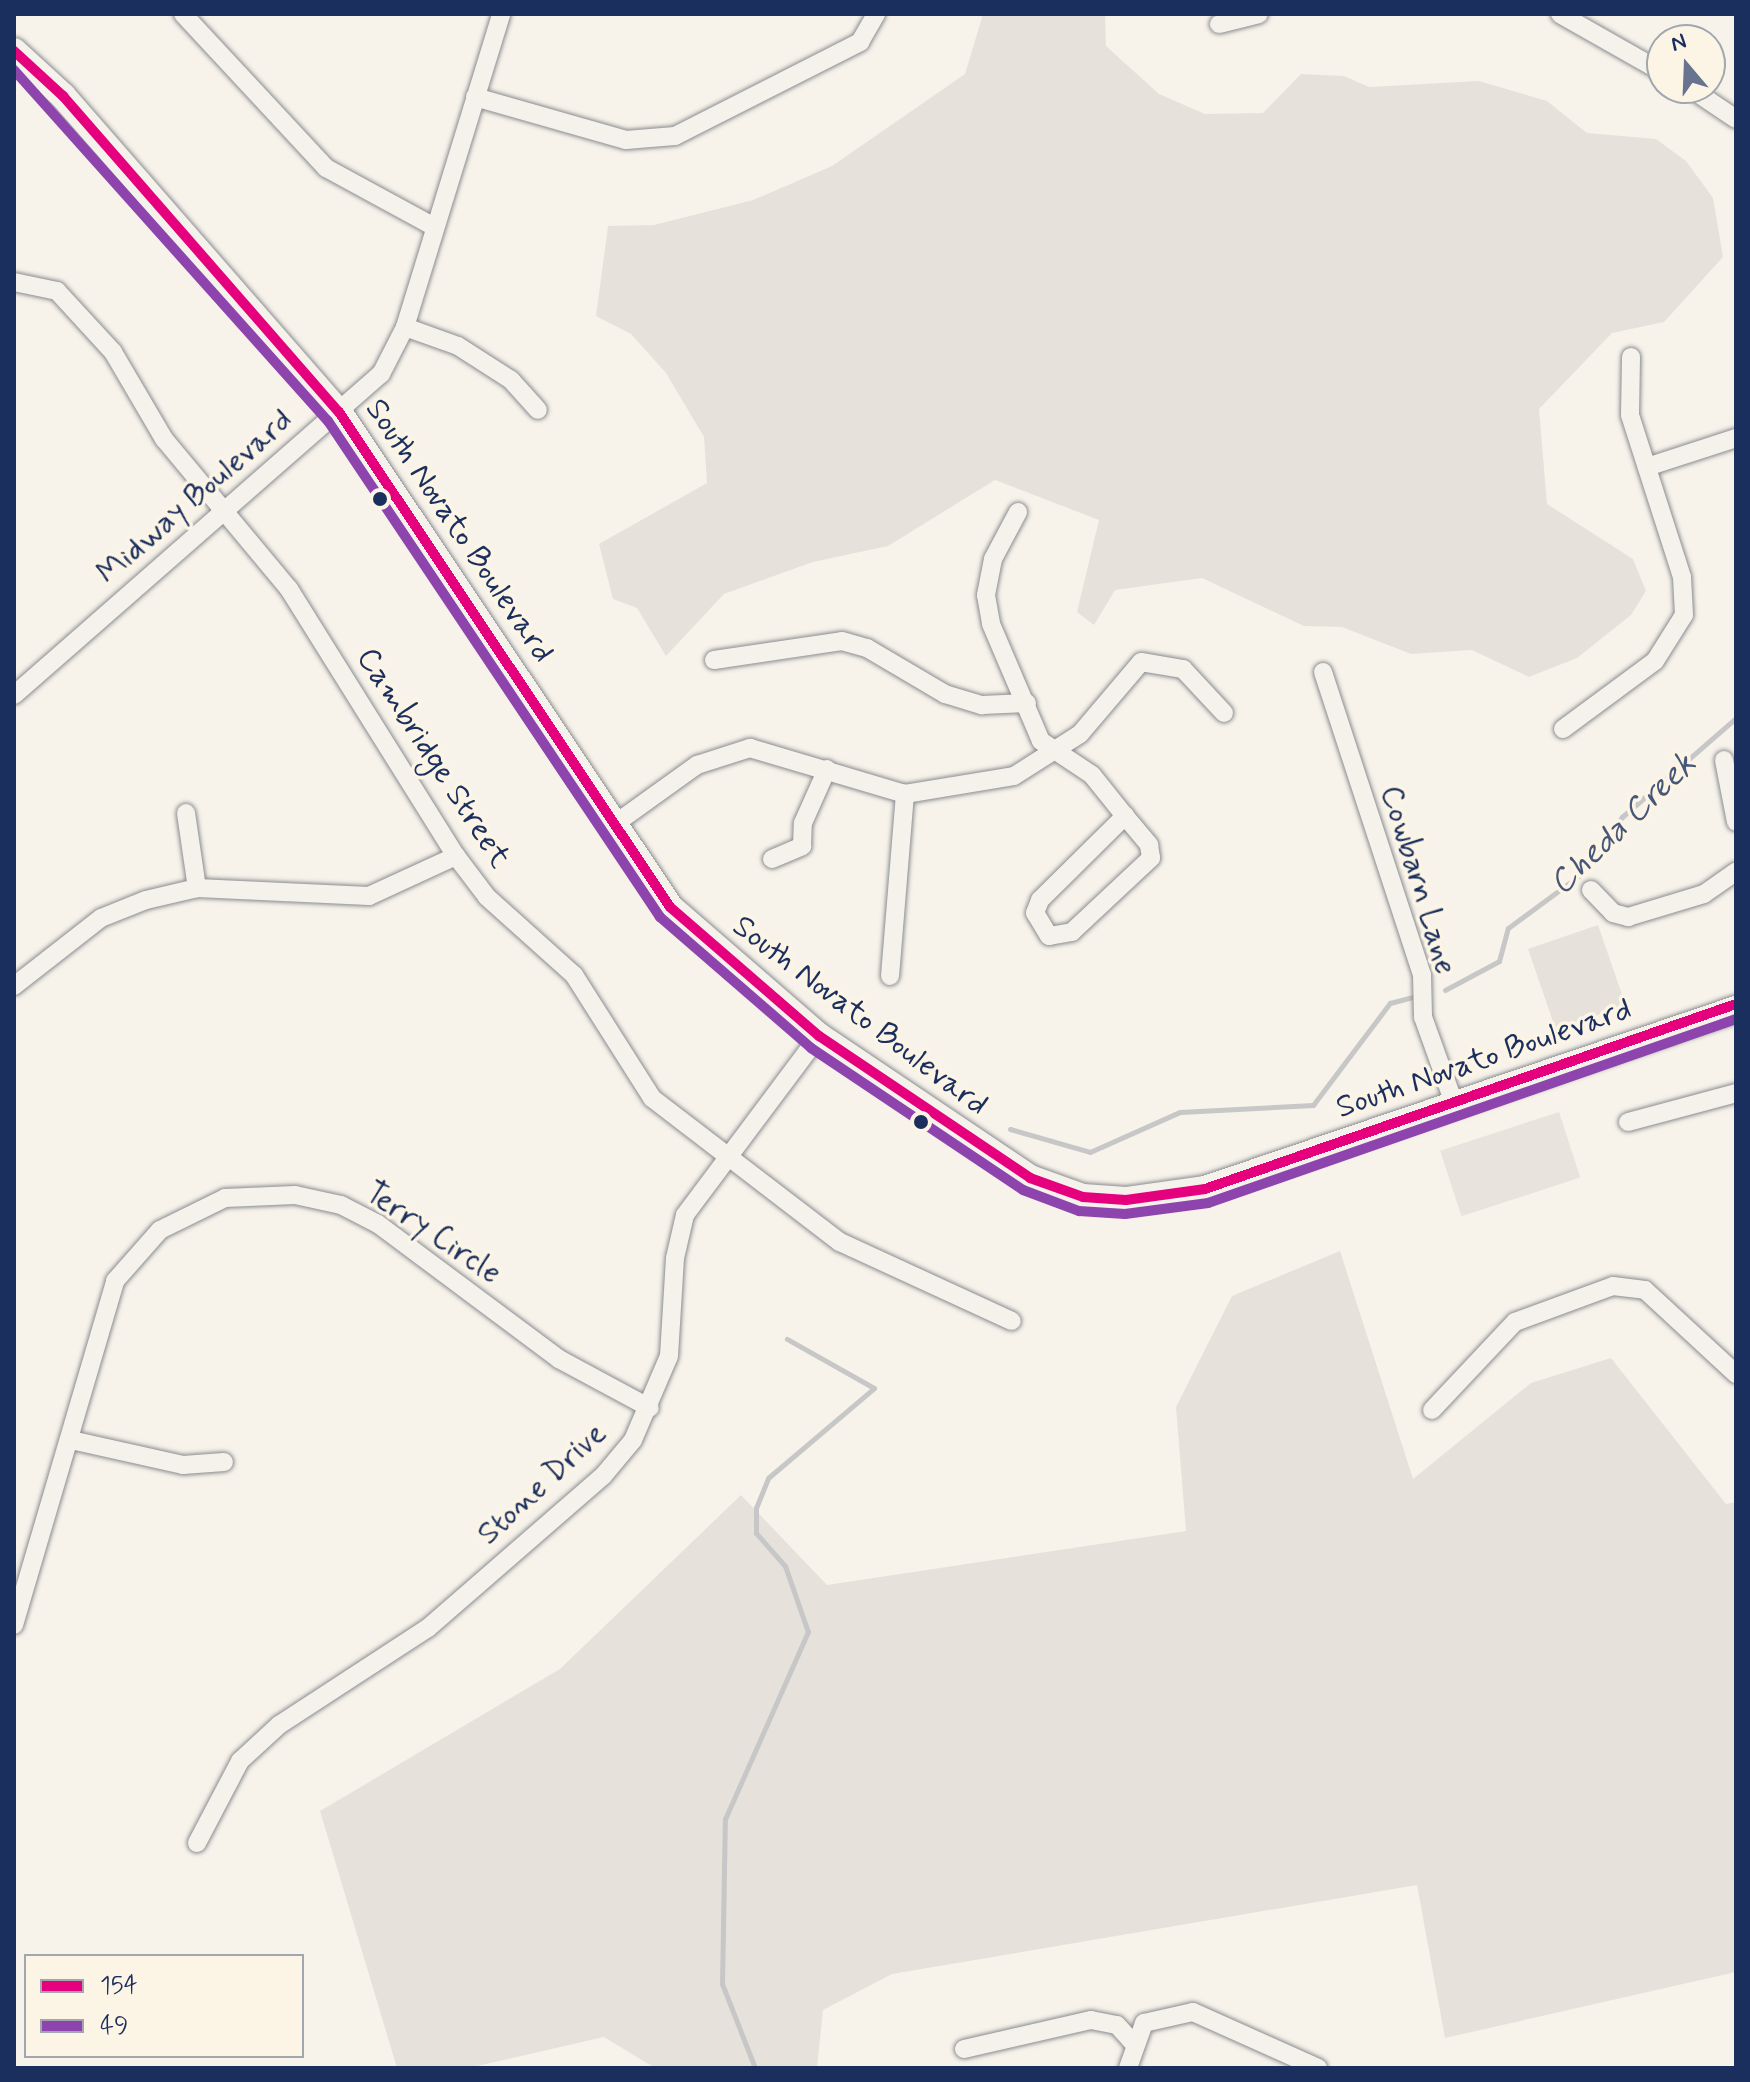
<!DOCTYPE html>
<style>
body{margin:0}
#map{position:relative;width:1750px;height:2082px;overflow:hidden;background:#f7f3ea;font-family:Mynerve,sans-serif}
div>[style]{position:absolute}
.built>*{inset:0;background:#e8e4dd;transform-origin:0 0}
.green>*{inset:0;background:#e6e2db;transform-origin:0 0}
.stream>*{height:5px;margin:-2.5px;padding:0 2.5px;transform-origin:2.5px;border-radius:2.5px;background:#c7c7c7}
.roads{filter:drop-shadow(0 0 2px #8a8c91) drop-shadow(0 0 2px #8a8c91)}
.minor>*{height:18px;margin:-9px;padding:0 9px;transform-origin:9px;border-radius:9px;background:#f5f2ec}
.secondary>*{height:26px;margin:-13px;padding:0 13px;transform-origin:13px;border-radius:13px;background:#f5f2ec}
.bus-1>*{height:10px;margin:-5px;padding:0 5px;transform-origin:5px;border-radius:5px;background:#e5007d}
.bus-2>*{height:10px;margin:-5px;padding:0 5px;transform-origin:5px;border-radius:5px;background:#8e44ad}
.dots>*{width:22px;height:22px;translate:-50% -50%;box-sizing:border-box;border:4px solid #fcf5e5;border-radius:50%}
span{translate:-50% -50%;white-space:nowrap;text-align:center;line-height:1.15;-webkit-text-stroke:7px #fcf5e5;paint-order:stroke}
.street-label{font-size:32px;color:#1b2f5e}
.water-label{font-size:34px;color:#485779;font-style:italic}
.frame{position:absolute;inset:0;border:16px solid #1b2f5e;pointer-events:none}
.legend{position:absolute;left:24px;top:1954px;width:280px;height:104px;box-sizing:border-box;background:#fcf5e5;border:2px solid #a2a6af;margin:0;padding:10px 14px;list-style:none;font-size:24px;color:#1b2f5e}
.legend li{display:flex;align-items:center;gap:16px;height:40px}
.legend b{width:40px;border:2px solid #a2a6af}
.north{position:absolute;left:1646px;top:24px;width:80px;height:80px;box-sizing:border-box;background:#fcf5e5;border:2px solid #a2a6af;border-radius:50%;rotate:341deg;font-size:22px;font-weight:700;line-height:32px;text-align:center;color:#1b2f5e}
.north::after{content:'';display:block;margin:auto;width:28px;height:36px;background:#68748f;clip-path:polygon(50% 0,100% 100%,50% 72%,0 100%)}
</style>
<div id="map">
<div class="built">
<div style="left:1559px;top:1112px;width:69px;height:125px;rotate:72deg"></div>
</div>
<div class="green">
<div style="clip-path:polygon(983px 14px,1105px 14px,1106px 46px,1159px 94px,1205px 114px,1263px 113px,1301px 74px,1344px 76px,1369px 87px,1479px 81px,1547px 101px,1587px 133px,1656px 139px,1686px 161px,1713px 198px,1723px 257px,1664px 322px,1612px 333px,1539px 409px,1547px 504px,1633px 559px,1646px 591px,1631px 615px,1577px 658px,1529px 677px,1472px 650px,1411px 654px,1342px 627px,1304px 626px,1202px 578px,1115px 590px,1094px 625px,1077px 612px,1099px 520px,995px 480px,888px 546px,813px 562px,724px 594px,666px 656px,637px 608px,613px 599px,599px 544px,707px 483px,704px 437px,666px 373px,631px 334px,596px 316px,608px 226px,654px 225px,753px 200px,832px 166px,965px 74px)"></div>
<div style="left:1598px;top:925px;width:85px;height:74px;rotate:71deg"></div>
<div style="clip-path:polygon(1340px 1251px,1413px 1479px,1531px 1383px,1611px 1358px,1726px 1504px,1736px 1502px,1736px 1972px,1445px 2038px,1417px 1885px,892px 1974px,823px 2010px,817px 2068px,655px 2068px,604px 2037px,468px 2068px,397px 2068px,320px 1811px,560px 1669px,741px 1495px,827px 1585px,1186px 1531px,1176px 1407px,1232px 1296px)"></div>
</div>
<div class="stream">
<div style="left:1445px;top:990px;width:61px;rotate:-28.2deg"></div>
<div style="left:1499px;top:961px;width:34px;rotate:-75deg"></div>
<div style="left:1508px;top:928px;width:89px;rotate:-36.4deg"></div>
<div style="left:1580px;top:875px;width:72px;rotate:-54.1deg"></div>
<div style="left:1622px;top:817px;width:151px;rotate:-41deg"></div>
<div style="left:1010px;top:1129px;width:83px;rotate:16deg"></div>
<div style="left:1090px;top:1152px;width:98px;rotate:-24deg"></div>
<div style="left:1180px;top:1112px;width:133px;rotate:-3deg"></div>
<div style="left:1313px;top:1105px;width:128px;rotate:-53deg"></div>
<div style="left:1390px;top:1003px;width:23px;rotate:-15deg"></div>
<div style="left:755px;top:2068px;width:90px;rotate:-111.4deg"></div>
<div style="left:722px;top:1984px;width:165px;rotate:-89deg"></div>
<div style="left:725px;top:1819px;width:205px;rotate:-66.1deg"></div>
<div style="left:808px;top:1632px;width:70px;rotate:-109.2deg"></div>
<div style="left:785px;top:1566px;width:44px;rotate:-131.3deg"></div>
<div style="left:756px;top:1533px;width:25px;rotate:-90deg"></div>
<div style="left:756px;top:1508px;width:32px;rotate:-68deg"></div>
<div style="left:768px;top:1478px;width:139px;rotate:-40.3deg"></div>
<div style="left:874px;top:1388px;width:100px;rotate:-150.6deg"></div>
</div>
<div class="roads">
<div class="minor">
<div style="left:183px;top:14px;width:210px;rotate:47.1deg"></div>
<div style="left:326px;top:168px;width:119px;rotate:28.5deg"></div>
<div style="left:1560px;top:14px;width:117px;rotate:29.6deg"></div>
<div style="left:1219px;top:24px;width:41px;rotate:-14deg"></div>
<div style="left:1690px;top:88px;width:55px;rotate:34deg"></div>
<div style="left:475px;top:97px;width:157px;rotate:15.9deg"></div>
<div style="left:626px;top:140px;width:49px;rotate:-4.7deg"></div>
<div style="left:675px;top:136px;width:208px;rotate:-26.9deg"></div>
<div style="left:860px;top:42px;width:32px;rotate:-60deg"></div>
<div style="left:14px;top:282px;width:44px;rotate:11.8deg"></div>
<div style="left:57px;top:291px;width:83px;rotate:47.4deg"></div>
<div style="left:113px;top:352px;width:101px;rotate:59.6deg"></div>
<div style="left:164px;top:439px;width:195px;rotate:50.2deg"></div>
<div style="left:289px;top:589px;width:315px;rotate:58deg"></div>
<div style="left:456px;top:856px;width:51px;rotate:52.9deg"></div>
<div style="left:487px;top:897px;width:117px;rotate:41.9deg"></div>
<div style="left:574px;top:975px;width:146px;rotate:57.6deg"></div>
<div style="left:652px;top:1098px;width:237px;rotate:37.5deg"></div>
<div style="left:840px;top:1242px;width:189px;rotate:24.7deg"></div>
<div style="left:405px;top:327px;width:56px;rotate:19.7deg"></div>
<div style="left:458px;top:346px;width:63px;rotate:32.7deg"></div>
<div style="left:511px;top:380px;width:40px;rotate:48deg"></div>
<div style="left:1647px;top:467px;width:94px;rotate:-18deg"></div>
<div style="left:1018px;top:512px;width:53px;rotate:118deg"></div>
<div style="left:993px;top:559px;width:37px;rotate:101deg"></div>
<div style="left:986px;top:595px;width:29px;rotate:80deg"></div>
<div style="left:991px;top:624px;width:127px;rotate:66.9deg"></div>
<div style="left:1041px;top:741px;width:61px;rotate:33.7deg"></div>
<div style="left:1092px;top:775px;width:53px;rotate:51.2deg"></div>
<div style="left:714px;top:660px;width:129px;rotate:-8.4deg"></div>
<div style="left:842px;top:641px;width:26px;rotate:16deg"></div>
<div style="left:867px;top:648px;width:91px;rotate:30.5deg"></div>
<div style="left:945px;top:694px;width:39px;rotate:17deg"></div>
<div style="left:982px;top:705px;width:45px;rotate:-2.5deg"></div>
<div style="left:1323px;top:672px;width:319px;rotate:71.9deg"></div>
<div style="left:1422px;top:975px;width:42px;rotate:88.6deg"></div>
<div style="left:1423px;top:1017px;width:95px;rotate:70.2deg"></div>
<div style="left:14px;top:695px;width:488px;rotate:-41.2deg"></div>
<div style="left:381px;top:374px;width:53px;rotate:-62.9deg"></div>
<div style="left:405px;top:327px;width:327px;rotate:-72.9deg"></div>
<div style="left:1563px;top:729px;width:114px;rotate:-36.5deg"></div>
<div style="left:1655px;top:661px;width:54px;rotate:-57.8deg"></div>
<div style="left:1684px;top:615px;width:38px;rotate:-93deg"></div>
<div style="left:1682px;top:577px;width:170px;rotate:-107.8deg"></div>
<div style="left:1630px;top:415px;width:58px;rotate:-89deg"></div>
<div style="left:1724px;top:760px;width:63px;rotate:79deg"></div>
<div style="left:186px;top:813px;width:76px;rotate:81.7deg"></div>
<div style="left:1125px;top:816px;width:38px;rotate:50deg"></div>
<div style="left:1149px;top:845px;width:13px;rotate:81deg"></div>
<div style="left:1151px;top:858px;width:108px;rotate:136.9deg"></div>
<div style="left:1072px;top:932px;width:23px;rotate:170deg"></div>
<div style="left:1049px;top:936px;width:27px;rotate:-121deg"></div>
<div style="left:1035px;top:913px;width:14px;rotate:-69deg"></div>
<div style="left:1040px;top:900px;width:120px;rotate:-44.7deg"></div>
<div style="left:612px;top:826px;width:105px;rotate:-35.7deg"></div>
<div style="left:697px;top:765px;width:56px;rotate:-17.8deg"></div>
<div style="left:750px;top:748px;width:162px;rotate:16.5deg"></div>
<div style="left:905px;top:794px;width:110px;rotate:-9.4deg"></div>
<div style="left:1014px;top:776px;width:78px;rotate:-32.5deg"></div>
<div style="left:1080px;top:734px;width:94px;rotate:-49.7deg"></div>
<div style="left:1141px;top:662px;width:43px;rotate:9.5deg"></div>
<div style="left:1183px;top:669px;width:60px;rotate:47deg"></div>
<div style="left:772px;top:859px;width:33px;rotate:-23deg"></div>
<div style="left:802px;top:846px;width:23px;rotate:-88deg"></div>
<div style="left:803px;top:823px;width:59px;rotate:-66deg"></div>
<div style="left:1591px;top:890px;width:32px;rotate:46deg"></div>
<div style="left:1613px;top:913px;width:16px;rotate:15deg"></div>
<div style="left:1628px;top:917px;width:79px;rotate:-16.8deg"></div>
<div style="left:1704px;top:894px;width:39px;rotate:-35deg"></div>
<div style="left:890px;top:976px;width:183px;rotate:-85.3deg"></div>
<div style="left:14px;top:986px;width:110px;rotate:-38deg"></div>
<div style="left:101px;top:918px;width:48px;rotate:-21.8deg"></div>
<div style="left:146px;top:900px;width:52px;rotate:-13.2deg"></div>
<div style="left:197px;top:888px;width:172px;rotate:2.7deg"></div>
<div style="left:369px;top:896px;width:96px;rotate:-24.7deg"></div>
<div style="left:1628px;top:1122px;width:112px;rotate:-15deg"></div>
<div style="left:1432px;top:1410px;width:121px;rotate:-46.7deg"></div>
<div style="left:1515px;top:1322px;width:104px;rotate:-20.2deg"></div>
<div style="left:1613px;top:1286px;width:32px;rotate:7deg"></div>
<div style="left:1645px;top:1290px;width:124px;rotate:42.7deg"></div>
<div style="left:71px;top:1440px;width:115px;rotate:12.6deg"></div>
<div style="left:183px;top:1465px;width:41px;rotate:-4.2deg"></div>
<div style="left:14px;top:1625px;width:359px;rotate:-73.6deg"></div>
<div style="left:115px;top:1281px;width:68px;rotate:-48.6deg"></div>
<div style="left:160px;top:1230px;width:72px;rotate:-26.2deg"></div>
<div style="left:225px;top:1198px;width:70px;rotate:-2.5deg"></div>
<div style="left:295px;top:1195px;width:47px;rotate:12.3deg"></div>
<div style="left:341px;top:1205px;width:42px;rotate:27.2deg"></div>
<div style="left:378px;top:1224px;width:226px;rotate:36.7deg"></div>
<div style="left:559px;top:1359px;width:103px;rotate:28.3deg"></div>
<div style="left:197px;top:1843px;width:93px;rotate:-62.3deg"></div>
<div style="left:240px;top:1761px;width:53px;rotate:-42.7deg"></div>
<div style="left:279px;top:1725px;width:178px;rotate:-33.1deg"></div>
<div style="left:428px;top:1628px;width:232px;rotate:-41deg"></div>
<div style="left:603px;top:1476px;width:47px;rotate:-50.2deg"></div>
<div style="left:633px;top:1440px;width:91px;rotate:-66.8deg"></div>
<div style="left:669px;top:1356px;width:98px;rotate:-86.5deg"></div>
<div style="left:675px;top:1258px;width:44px;rotate:-76.9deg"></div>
<div style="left:685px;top:1215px;width:224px;rotate:-53.2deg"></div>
<div style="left:964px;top:2049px;width:130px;rotate:-12.9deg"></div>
<div style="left:1091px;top:2020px;width:26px;rotate:11deg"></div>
<div style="left:1117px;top:2025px;width:24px;rotate:48deg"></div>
<div style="left:1128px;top:2068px;width:48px;rotate:-70.4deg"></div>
<div style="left:1144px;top:2023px;width:50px;rotate:-12.7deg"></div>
<div style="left:1193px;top:2012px;width:137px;rotate:24.1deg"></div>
</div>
<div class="secondary">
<div style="left:14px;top:51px;width:67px;rotate:42.6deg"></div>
<div style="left:63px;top:96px;width:420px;rotate:48.9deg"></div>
<div style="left:339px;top:412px;width:595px;rotate:56.23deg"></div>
<div style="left:670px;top:907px;width:197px;rotate:40.9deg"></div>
<div style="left:819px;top:1036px;width:254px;rotate:33.9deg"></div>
<div style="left:1030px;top:1178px;width:56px;rotate:19.7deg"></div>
<div style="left:1083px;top:1197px;width:43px;rotate:4deg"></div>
<div style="left:1126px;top:1200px;width:80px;rotate:-7.9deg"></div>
<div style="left:1205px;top:1189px;width:561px;rotate:-18.73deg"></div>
</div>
</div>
<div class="bus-1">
<div style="left:14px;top:51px;width:67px;rotate:42.6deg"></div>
<div style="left:63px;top:96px;width:420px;rotate:48.9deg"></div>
<div style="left:339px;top:412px;width:595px;rotate:56.23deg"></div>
<div style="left:670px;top:907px;width:197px;rotate:40.9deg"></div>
<div style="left:819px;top:1036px;width:254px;rotate:33.9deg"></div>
<div style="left:1030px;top:1178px;width:56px;rotate:19.7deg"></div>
<div style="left:1083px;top:1197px;width:43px;rotate:4deg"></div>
<div style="left:1126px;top:1200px;width:80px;rotate:-7.9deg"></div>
<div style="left:1205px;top:1189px;width:562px;rotate:-19.21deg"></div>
</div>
<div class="bus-2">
<div style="left:14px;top:70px;width:471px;rotate:48.2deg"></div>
<div style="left:328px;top:421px;width:597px;rotate:56.2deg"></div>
<div style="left:660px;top:917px;width:200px;rotate:40.9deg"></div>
<div style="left:811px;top:1048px;width:255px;rotate:33.8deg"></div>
<div style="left:1023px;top:1190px;width:60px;rotate:20.6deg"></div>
<div style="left:1079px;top:1211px;width:46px;rotate:3.7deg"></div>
<div style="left:1125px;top:1214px;width:84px;rotate:-7.5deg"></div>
<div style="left:1208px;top:1203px;width:559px;rotate:-19.21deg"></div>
</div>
<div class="dots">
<div style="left:380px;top:499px;background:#1b2f5e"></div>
<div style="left:921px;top:1122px;background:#1b2f5e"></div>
</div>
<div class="street-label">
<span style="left:195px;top:497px;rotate:-41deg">Midway Boulevard</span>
<span style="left:459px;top:531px;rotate:56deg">South Novato Boulevard</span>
<span style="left:433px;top:758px;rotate:57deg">Cambridge Street</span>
<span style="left:1418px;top:880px;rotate:73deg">Cowbarn Lane</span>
<span style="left:860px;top:1016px;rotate:37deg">South Novato Boulevard</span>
<span style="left:1484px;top:1059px;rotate:-19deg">South Novato Boulevard</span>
<span style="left:433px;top:1233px;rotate:34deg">Terry Circle</span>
<span style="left:542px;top:1484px;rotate:-43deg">Stone Drive</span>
</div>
<div class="water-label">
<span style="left:1623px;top:824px;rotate:-44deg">Cheda Creek</span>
</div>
<div class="frame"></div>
<ul class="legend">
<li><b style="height:10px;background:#e5007d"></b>154</li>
<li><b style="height:10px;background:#8e44ad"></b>49</li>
</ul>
<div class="north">N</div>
</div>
